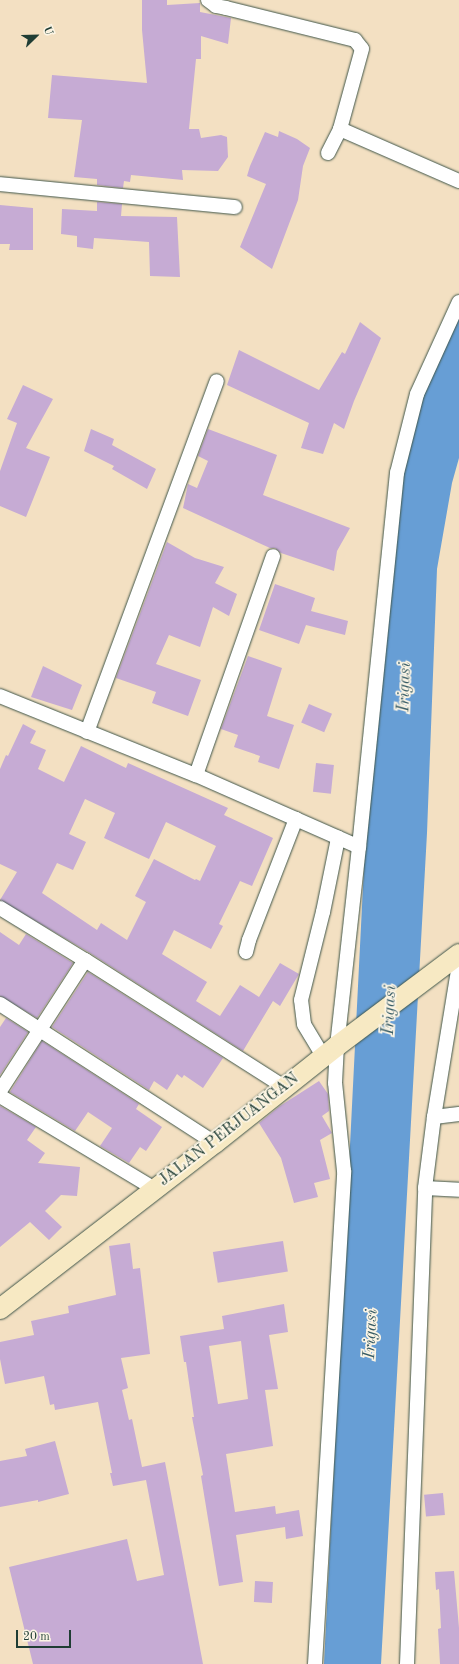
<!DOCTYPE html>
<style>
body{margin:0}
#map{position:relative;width:459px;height:1664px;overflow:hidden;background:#f3e0c2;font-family:"Old Standard TT",serif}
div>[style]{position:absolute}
.water>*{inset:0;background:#679ed5}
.building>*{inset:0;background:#c6abd4;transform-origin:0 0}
.roads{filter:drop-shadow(0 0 1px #3f5549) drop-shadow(0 0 1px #3f5549)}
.minor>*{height:14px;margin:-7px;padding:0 7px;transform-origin:7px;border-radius:7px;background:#fff}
.secondary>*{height:20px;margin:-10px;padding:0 10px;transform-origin:10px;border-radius:10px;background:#f7e9c3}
span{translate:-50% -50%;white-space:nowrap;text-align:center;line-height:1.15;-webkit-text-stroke:3.5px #fcf5e5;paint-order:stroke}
.street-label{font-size:16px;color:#1f3d34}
.water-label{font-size:17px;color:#355a64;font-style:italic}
.north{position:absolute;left:16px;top:16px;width:40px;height:40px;-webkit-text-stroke:3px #fcf5e5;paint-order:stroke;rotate:67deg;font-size:11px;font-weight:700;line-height:16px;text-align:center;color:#1f3d34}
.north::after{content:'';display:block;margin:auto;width:14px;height:18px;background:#1f3d34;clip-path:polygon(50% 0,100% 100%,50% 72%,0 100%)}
.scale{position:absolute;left:16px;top:1630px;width:55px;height:18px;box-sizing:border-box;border:2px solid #1f3d34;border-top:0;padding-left:5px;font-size:12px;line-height:14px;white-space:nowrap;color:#1f3d34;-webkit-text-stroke:3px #fcf5e5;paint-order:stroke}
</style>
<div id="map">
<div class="water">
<div style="clip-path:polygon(459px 301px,459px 458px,452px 483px,437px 569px,427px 833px,381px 1664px,324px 1664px,376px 627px,412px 421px)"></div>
</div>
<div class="building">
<div style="clip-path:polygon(142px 0,167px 0,167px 5px,200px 3px,200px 12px,231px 18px,228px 44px,201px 36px,201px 59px,196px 59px,189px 129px,199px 129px,201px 138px,221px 135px,227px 137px,228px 157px,218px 171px,182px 170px,183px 180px,131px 175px,130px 182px,124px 181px,123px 188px,97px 185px,97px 179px,74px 177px,82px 120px,48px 118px,52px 75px,147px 83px,142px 30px)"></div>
<div style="clip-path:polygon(279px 131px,297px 139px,310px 148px,303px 166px,298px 200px,272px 269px,240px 247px,266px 184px,247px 176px,250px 166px,265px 132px,278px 137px)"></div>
<div style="clip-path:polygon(97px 202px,122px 204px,121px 216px,177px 217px,180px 277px,150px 276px,149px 242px,94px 238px,93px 249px,77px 247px,77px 236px,61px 234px,62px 209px,97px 211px)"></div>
<div style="clip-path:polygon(0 205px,33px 208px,33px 250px,9px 250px,10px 244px,0 244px)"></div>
<div style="clip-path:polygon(360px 322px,381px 338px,354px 401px,344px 429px,334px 423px,323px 454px,301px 448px,309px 423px,227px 385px,239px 350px,319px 390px,342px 352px,345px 354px)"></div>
<div style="clip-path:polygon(23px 385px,53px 399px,26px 448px,50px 457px,26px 517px,0 506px,0 471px,17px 423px,7px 419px)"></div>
<div style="clip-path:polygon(91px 429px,114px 439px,112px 445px,156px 469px,147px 489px,112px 469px,114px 466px,84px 451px)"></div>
<div style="clip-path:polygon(208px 429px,277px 455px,263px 495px,350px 528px,337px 551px,334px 571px,281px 553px,275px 548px,270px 548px,183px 508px,188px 484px,197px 488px,208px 461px,198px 456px)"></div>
<div style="clip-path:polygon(167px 542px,195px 558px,224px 567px,215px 583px,237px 594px,229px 616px,213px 607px,200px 647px,169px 635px,156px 664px,201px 680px,188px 716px,152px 703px,156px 692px,116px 678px)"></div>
<div style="clip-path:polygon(275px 584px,315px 598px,311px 611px,348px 621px,345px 635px,306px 625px,299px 644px,259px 630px)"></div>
<div style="clip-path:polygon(248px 656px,282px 668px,267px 716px,294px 725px,279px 769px,258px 762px,260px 756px,234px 747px,238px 735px,221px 729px)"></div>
<div style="clip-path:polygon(43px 666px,82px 685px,72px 710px,31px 697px)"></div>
<div style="left:309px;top:704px;width:25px;height:20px;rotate:23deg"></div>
<div style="clip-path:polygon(evenodd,23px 724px,36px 731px,30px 743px,46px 750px,38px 769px,64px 782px,81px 746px,126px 768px,128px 763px,228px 808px,224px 815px,273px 838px,252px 886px,240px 881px,219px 924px,223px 926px,211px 949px,174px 930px,162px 954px,207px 982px,196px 1001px,220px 1016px,240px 985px,259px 997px,280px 963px,299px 974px,280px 1006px,273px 1001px,243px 1051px,90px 953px,0 900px,17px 872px,0 864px,0 769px,6px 755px,8px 756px,23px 724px,85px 799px,115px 813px,104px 838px,149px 859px,166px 822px,216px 846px,200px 881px,196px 879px,195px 880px,154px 859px,135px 896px,146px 902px,127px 940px,101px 923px,97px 930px,42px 893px,57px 863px,73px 870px,86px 842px,69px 834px,85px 799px)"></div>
<div style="left:316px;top:763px;width:18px;height:29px;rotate:6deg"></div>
<div style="clip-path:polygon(0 932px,19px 945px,26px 934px,73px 963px,37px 1018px,0 996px)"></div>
<div style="clip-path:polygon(88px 972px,223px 1058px,203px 1088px,184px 1075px,182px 1078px,177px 1074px,167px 1090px,154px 1081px,149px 1090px,52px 1027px)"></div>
<div style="clip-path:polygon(6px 1018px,28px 1032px,0 1075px,0 1027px)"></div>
<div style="clip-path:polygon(42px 1041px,139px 1104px,136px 1109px,162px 1127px,146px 1151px,140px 1147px,129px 1163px,100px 1146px,112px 1128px,88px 1112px,75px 1131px,10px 1092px)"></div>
<div style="clip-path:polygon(319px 1081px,328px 1094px,329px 1111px,322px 1116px,332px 1133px,320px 1140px,330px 1179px,314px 1183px,318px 1197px,294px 1203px,281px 1158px,259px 1123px,280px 1106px)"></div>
<div style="clip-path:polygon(0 1106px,36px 1127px,27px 1140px,45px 1153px,38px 1163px,80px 1167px,77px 1196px,61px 1195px,45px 1211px,62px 1227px,49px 1240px,30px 1222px,0 1247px)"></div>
<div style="left:283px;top:1241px;width:31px;height:71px;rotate:81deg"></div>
<div style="clip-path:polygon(130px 1243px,133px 1269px,140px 1268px,150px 1354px,121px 1358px,128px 1388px,122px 1390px,129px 1420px,132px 1419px,142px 1467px,165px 1462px,203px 1664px,33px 1664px,9px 1567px,127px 1539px,137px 1581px,164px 1575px,146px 1480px,113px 1486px,110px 1473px,112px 1473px,98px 1402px,55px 1410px,54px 1404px,50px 1405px,44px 1376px,5px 1384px,0 1359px,0 1342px,34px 1335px,31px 1321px,69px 1313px,68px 1306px,116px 1295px,109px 1246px)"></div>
<div style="clip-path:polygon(evenodd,284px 1304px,288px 1332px,269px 1335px,278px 1389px,265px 1390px,273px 1446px,226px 1454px,235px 1512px,275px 1506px,276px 1514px,299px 1510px,303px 1536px,286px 1539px,285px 1527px,236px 1535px,243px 1582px,219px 1586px,201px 1476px,203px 1475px,192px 1417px,194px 1417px,186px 1362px,184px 1362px,180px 1336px,224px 1329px,222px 1316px,284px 1304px,241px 1341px,248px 1399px,218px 1404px,209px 1346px,241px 1341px)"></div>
<div style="clip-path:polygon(55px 1441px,69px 1494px,38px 1502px,38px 1500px,0 1507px,0 1461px,27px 1456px,25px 1449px)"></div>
<div style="left:443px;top:1493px;width:22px;height:19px;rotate:85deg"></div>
<div style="clip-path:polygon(454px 1571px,459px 1628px,459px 1664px,440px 1664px,438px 1629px,441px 1628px,439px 1589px,436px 1590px,435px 1572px)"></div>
<div style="left:255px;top:1581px;width:18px;height:21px;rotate:3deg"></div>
</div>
<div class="roads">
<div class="minor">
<div style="left:208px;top:0;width:10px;rotate:37deg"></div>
<div style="left:216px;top:6px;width:10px;rotate:11deg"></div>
<div style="left:226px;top:8px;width:133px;rotate:13.9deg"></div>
<div style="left:355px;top:40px;width:11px;rotate:52deg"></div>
<div style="left:362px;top:49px;width:83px;rotate:105.4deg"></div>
<div style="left:340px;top:129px;width:130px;rotate:23.6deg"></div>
<div style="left:328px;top:153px;width:27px;rotate:-63deg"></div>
<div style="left:0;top:184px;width:236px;rotate:5.6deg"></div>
<div style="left:0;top:696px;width:211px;rotate:22deg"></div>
<div style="left:196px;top:775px;width:178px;rotate:23.8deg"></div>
<div style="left:87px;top:732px;width:374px;rotate:-69.7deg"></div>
<div style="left:196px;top:775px;width:232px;rotate:-70.6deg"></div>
<div style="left:0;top:908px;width:100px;rotate:31.5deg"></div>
<div style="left:85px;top:960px;width:236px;rotate:32.5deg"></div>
<div style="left:246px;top:952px;width:12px;rotate:-76deg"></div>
<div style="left:249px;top:940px;width:130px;rotate:-68.8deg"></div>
<div style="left:0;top:1004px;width:256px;rotate:32.9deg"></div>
<div style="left:323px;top:1056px;width:37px;rotate:-121deg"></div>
<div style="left:304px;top:1024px;width:24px;rotate:-97deg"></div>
<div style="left:301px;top:1000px;width:91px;rotate:-76deg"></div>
<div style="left:323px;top:912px;width:76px;rotate:-78.5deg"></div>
<div style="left:0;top:1091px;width:156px;rotate:-57deg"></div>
<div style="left:0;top:1096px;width:181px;rotate:31deg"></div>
<div style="left:434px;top:1117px;width:25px;rotate:-7deg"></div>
<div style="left:425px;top:1188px;width:34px;rotate:3deg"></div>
<div style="left:315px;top:1664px;width:494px;rotate:-86.6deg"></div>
<div style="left:344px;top:1171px;width:88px;rotate:-95.8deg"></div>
<div style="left:335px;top:1083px;width:37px;rotate:-87deg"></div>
<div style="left:337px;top:1046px;width:200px;rotate:-83.7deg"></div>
<div style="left:359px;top:847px;width:376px;rotate:-84.2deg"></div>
<div style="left:397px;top:473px;width:81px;rotate:-75.8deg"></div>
<div style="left:417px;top:394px;width:101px;rotate:-65.5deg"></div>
<div style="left:407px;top:1664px;width:476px;rotate:-87.8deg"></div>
<div style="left:425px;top:1188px;width:72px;rotate:-82.8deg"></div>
<div style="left:434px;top:1117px;width:155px;rotate:-80.7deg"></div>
</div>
<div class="secondary">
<div style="left:0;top:1309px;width:272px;rotate:-37.7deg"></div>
<div style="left:215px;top:1143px;width:156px;rotate:-38.5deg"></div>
<div style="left:337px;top:1046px;width:153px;rotate:-37deg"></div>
</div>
</div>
<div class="street-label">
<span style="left:229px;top:1130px;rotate:-38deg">JALAN PERJUANGAN</span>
</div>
<div class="water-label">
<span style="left:405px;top:687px;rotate:-88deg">Irigasi</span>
<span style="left:390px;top:1010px;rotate:-87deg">Irigasi</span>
<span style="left:371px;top:1334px;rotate:-87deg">Irigasi</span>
</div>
<div class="north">U</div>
<div class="scale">20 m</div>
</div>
